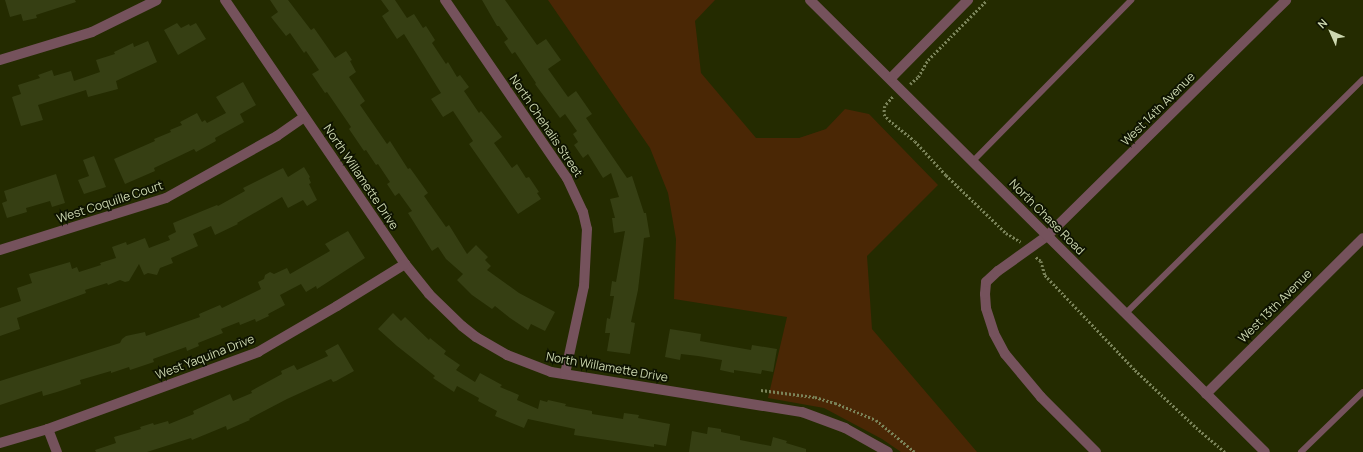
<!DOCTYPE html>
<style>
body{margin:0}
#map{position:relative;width:1363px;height:452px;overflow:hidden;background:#242b00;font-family:Manrope,sans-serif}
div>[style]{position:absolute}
.green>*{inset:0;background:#4a2705}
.building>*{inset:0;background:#363f13}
.path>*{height:2.5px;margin-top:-1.25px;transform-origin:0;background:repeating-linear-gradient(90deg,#7a8359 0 2px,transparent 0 4px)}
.service>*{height:6px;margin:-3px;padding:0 3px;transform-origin:3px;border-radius:3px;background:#75525c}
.minor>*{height:10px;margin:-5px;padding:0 5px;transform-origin:5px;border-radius:5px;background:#75525c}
.tertiary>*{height:10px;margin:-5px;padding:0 5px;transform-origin:5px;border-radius:5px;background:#75525c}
span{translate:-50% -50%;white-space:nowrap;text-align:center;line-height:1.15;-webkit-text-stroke:3.5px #0e1300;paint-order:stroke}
.street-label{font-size:12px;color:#cdd8b0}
.north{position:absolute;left:1311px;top:12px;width:40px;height:40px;-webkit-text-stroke:3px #0e1300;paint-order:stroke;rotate:315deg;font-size:11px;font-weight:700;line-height:16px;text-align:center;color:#cdd8b0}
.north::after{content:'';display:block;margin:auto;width:14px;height:18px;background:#cdd8b0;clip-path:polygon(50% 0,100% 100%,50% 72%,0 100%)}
</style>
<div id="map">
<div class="green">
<div style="clip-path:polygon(548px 0,715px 0,695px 21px,701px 73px,756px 138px,799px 138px,826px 129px,845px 109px,869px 114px,938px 185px,867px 256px,872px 329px,977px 452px,901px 452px,882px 439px,824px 408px,768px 398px,787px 317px,674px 299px,676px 239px,668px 193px,650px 148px)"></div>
</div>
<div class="building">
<div style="clip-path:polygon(5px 0,75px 0,76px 2px,36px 15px,37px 18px,23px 21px,21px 14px,10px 17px)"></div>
<div style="clip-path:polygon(270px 0,288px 0,311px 30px,314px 28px,335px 58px,346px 51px,352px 60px,350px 61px,356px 72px,349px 77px,365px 101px,360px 105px,387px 144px,390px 141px,408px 169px,410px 168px,428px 193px,424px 196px,446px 227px,449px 225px,467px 254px,476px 245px,488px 257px,485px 260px,491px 266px,487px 270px,519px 293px,555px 312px,545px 331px,531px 324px,528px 330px,510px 318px,495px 306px,492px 309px,472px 295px,457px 280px,463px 274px,446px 259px,438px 247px,432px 251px,408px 213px,412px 211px,399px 193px,395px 196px,387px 184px,390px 182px,378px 164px,376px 165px,366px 150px,364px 151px,349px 129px,351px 127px,327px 92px,325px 93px,312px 74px,319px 70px,306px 51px,304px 53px,290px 33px,286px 36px,271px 17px,278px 12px)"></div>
<div style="clip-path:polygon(381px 0,395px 0,407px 18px,414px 14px,423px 28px,426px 26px,435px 40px,432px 43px,446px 64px,448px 62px,457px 77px,460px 75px,469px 87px,464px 91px,479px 113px,481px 111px,502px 137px,494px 143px,512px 168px,517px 164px,526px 178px,529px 177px,539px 192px,537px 193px,541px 199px,518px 214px,469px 144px,473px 141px,453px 111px,443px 117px,431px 99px,441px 93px,404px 34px,397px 39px,382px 16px,389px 11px)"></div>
<div style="clip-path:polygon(482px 0,505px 0,537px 45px,546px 39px,561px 60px,548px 69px,568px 97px,576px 91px,592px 114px,586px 118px,627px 178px,632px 176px,644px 213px,646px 213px,650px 237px,644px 238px,638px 290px,631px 322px,635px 323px,630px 354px,607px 351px,610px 333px,605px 333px,607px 318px,610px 319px,614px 296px,610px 296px,612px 281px,616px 282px,625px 231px,614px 233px,612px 218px,615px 218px,610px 199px,619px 197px,611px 173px,603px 178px,588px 154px,583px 158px,574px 145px,578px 142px,573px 134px,577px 131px,565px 114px,560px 118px,535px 84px,536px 83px,515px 52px,512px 54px,504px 42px,508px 39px,499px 26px,497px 26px)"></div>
<div style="clip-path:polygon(177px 23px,181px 28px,189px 24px,190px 26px,196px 23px,206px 39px,178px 55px,164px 30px)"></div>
<div style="clip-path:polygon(148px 41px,157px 62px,116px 81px,118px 89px,88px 97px,86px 90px,38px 105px,43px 120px,21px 126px,12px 97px,21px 94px,18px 85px,40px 78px,38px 75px,52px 70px,54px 76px,71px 71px,74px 81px,100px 72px,96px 60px,115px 54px,114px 52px,133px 43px,134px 47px)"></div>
<div style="clip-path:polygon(243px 82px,256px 105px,240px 114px,244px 122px,215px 138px,216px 141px,196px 152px,194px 149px,154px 168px,155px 171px,125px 184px,114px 159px,155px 141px,154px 139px,171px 132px,170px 130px,182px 125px,180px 122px,197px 113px,202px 122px,205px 120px,207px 123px,226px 113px,216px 97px)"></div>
<div style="clip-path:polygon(94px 156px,106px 187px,84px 194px,78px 180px,89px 176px,83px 160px)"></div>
<div style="clip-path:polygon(304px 167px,310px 177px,309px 178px,311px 183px,309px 184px,317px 200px,307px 206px,303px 200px,288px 208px,282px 197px,237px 223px,238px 224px,215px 235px,211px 226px,193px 234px,198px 246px,171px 258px,173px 263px,160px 268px,157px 275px,148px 273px,144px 275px,139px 264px,129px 281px,125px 282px,120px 280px,108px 285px,107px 283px,85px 290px,86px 293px,17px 318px,20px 329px,0 336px,0 308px,21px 301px,17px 288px,32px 283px,29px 274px,70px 262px,72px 269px,77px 267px,79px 272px,101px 265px,100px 263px,116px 258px,112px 247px,126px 242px,127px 245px,145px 238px,149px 248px,170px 240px,168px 236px,176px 232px,173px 223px,217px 205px,218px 206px,245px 191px,243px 188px,283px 168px,288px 177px)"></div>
<div style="clip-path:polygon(56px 174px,65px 203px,52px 207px,50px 201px,26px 208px,27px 212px,7px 218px,2px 203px,7px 201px,4px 191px)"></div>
<div style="clip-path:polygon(348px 231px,365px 258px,317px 289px,316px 286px,306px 292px,301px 284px,280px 295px,285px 305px,268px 314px,269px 316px,256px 322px,255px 319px,240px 325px,239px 322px,221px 329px,223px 333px,198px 343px,199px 346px,187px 351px,186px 347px,153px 359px,154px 362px,130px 370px,129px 367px,111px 373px,111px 371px,80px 380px,81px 384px,57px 392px,43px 396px,42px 391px,0 405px,0 381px,120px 343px,122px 339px,126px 336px,145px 332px,146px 336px,200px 317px,199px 314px,220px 305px,222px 308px,261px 289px,258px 282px,264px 279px,265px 275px,270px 272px,274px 274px,287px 268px,290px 274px,330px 251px,325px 244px)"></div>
<div style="clip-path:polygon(393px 313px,401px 321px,405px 317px,429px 340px,430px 338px,446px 351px,444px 354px,460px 365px,456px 370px,475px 382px,480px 373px,502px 385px,500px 387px,519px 395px,517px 400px,538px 409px,540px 400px,547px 402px,548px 400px,566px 404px,565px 406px,592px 411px,592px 414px,623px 419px,624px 413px,639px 415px,638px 418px,670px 424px,666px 446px,654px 444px,654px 447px,574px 435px,575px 429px,528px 419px,524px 428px,495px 416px,497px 411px,478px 401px,479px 398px,457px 386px,454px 392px,433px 378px,435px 376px,397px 346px,378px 329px)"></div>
<div style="clip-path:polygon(670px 329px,701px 334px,700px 341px,751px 350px,752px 345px,777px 349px,773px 372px,762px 370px,761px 374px,734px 370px,734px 373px,720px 370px,722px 360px,698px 356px,681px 354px,680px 360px,665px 357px)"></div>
<div style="clip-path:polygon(338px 344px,354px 371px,336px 381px,333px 382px,331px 379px,287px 399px,249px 419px,250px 420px,227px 430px,226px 426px,192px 440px,191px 438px,147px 452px,96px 452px,95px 450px,116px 443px,114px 437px,141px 429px,140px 427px,153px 423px,154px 425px,168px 421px,169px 424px,194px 414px,193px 411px,230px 394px,233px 401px,252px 393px,251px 391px,282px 374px,281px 371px,294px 365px,297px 370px,328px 356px,325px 351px)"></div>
<div style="clip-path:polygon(708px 427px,721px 429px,721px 432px,740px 436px,740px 440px,771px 446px,773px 437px,787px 441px,786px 443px,806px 449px,806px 452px,689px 452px,692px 431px,707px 434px)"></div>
</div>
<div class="path">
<div style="left:910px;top:84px;width:11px;rotate:-41deg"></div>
<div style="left:918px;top:77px;width:20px;rotate:-60deg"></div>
<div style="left:928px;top:60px;width:84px;rotate:-45.5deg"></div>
<div style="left:893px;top:97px;width:12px;rotate:132deg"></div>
<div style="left:885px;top:106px;width:8px;rotate:97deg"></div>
<div style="left:884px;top:114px;width:8px;rotate:50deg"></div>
<div style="left:889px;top:120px;width:33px;rotate:39deg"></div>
<div style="left:915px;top:141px;width:46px;rotate:47.6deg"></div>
<div style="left:946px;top:175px;width:83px;rotate:44deg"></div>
<div style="left:1006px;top:233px;width:17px;rotate:31deg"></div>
<div style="left:1036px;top:257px;width:6px;rotate:39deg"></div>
<div style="left:1041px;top:261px;width:15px;rotate:74deg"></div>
<div style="left:1045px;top:275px;width:131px;rotate:46.5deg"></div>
<div style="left:1135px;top:370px;width:88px;rotate:43.2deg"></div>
<div style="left:1199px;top:430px;width:34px;rotate:40deg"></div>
<div style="left:761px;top:390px;width:54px;rotate:7.4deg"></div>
<div style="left:815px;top:397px;width:21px;rotate:17deg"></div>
<div style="left:835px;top:403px;width:44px;rotate:22.5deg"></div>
<div style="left:876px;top:420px;width:50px;rotate:39.4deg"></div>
</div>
<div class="service">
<div style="left:973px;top:161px;width:226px;rotate:-45.5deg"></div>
<div style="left:1125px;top:314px;width:334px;rotate:-44.6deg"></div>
<div style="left:1301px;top:452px;width:86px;rotate:-44.1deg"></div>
</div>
<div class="minor">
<div style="left:225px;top:0;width:320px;rotate:55.7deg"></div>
<div style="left:405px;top:264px;width:38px;rotate:51deg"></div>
<div style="left:429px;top:294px;width:46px;rotate:44.1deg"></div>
<div style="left:462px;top:326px;width:18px;rotate:38deg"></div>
<div style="left:476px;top:337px;width:36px;rotate:30deg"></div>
<div style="left:507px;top:355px;width:47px;rotate:21.1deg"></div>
<div style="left:551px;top:372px;width:254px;rotate:9.1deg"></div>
<div style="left:802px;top:412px;width:46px;rotate:20.4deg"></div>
<div style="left:845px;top:428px;width:49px;rotate:29.2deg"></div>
<div style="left:445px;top:0;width:216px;rotate:55.6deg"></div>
<div style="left:567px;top:178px;width:38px;rotate:65deg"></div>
<div style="left:583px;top:212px;width:17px;rotate:77deg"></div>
<div style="left:587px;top:229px;width:57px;rotate:93deg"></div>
<div style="left:584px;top:286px;width:90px;rotate:102.2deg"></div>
<div style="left:0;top:60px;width:96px;rotate:-16.9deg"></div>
<div style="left:92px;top:32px;width:72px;rotate:-26.2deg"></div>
<div style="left:0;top:250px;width:174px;rotate:-17.4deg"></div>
<div style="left:166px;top:198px;width:127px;rotate:-29.2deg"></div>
<div style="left:277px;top:136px;width:33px;rotate:-35deg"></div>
<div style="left:1206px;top:394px;width:221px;rotate:-44.8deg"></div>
<div style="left:48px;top:429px;width:25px;rotate:69deg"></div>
<div style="left:0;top:443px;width:50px;rotate:-16.3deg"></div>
<div style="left:48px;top:429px;width:224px;rotate:-20.1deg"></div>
<div style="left:258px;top:352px;width:91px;rotate:-30.2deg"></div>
<div style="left:337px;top:306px;width:80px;rotate:-31.7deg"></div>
<div style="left:1096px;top:452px;width:78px;rotate:-135deg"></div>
<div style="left:1041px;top:397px;width:56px;rotate:-129.9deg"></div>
<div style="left:1005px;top:354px;width:24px;rotate:-118deg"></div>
<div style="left:994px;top:333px;width:26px;rotate:-108deg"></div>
<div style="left:986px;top:308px;width:14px;rotate:-94deg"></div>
<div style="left:985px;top:294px;width:12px;rotate:-85deg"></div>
<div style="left:986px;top:282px;width:16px;rotate:-43deg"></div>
<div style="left:998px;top:271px;width:60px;rotate:-35.5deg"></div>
<div style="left:1047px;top:236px;width:336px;rotate:-44.6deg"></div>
</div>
<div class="tertiary">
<div style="left:810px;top:0;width:641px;rotate:44.81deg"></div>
<div style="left:891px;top:78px;width:110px;rotate:-45.4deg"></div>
</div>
<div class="street-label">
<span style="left:1158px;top:109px;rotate:-45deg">West 14th Avenue</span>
<span style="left:546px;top:126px;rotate:56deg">North Chehalis Street</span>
<span style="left:361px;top:177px;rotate:56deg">North Willamette Drive</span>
<span style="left:110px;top:202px;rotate:-18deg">West Coquille Court</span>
<span style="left:1047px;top:217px;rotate:45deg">North Chase Road</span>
<span style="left:1275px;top:306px;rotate:-45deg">West 13th Avenue</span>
<span style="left:205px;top:357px;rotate:-21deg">West Yaquina Drive</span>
<span style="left:607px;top:367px;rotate:10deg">North Willamette Drive</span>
</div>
<div class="north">N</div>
</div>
